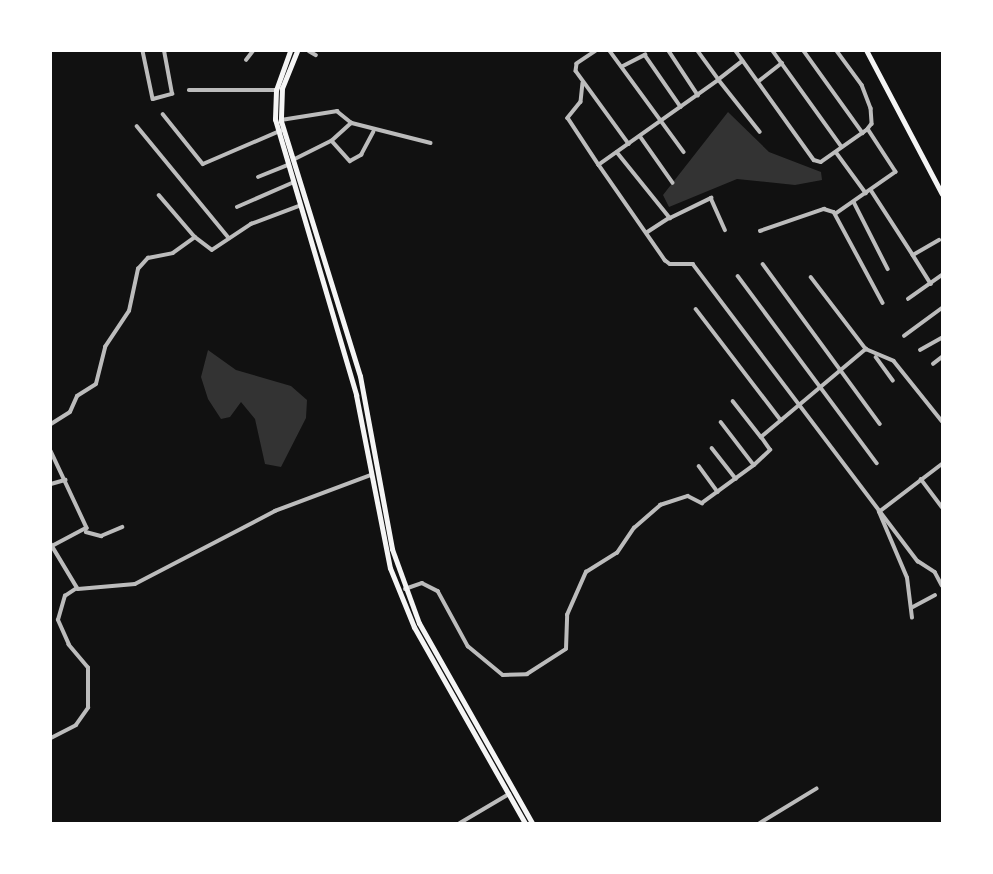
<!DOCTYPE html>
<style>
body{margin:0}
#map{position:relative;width:993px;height:874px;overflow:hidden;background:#111;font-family:Helvetica,sans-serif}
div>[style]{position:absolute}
.water>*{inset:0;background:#333}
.minor>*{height:3.5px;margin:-1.75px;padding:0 1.75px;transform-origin:1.75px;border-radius:1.75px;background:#bcbcbc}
.secondary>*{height:4.5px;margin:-2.25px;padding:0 2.25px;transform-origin:2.25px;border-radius:2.25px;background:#f5f5f5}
.primary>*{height:5px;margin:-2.5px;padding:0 2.5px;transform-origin:2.5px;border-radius:2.5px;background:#f5f5f5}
span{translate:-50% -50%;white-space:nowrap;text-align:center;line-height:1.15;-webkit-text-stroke:7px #fff;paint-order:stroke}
.frame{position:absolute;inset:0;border:52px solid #fff;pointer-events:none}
</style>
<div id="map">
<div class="water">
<div style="clip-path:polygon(728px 112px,769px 152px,821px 172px,822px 180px,795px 185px,737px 179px,669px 207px,663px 195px)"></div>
<div style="clip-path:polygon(208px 350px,236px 370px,291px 386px,307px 400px,306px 418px,281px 467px,265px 464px,255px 419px,241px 402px,230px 417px,221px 419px,208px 399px,201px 377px)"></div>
</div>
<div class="minor">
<div style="left:143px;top:51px;width:49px;rotate:78.2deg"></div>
<div style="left:153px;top:99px;width:20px;rotate:-15deg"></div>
<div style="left:172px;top:94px;width:44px;rotate:-100.5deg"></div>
<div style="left:309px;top:51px;width:8px;rotate:30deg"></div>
<div style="left:596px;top:51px;width:23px;rotate:146deg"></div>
<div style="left:577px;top:64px;width:7px;rotate:98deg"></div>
<div style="left:576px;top:71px;width:90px;rotate:54deg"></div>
<div style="left:610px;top:51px;width:125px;rotate:53.8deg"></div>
<div style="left:669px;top:51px;width:53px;rotate:56.6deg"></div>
<div style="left:698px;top:51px;width:36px;rotate:54deg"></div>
<div style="left:719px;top:80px;width:147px;rotate:144.7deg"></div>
<div style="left:599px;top:165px;width:116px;rotate:55.2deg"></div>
<div style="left:665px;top:260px;width:6px;rotate:39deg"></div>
<div style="left:670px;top:264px;width:23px"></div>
<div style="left:693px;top:264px;width:373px;rotate:52.9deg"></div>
<div style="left:918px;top:561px;width:20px;rotate:33deg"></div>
<div style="left:935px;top:572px;width:15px;rotate:62deg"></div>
<div style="left:736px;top:51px;width:134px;rotate:54.4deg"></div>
<div style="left:814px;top:160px;width:7px;rotate:16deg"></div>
<div style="left:821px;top:162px;width:57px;rotate:-35.1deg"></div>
<div style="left:868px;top:129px;width:51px;rotate:56.9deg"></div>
<div style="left:896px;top:172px;width:73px;rotate:145deg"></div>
<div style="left:773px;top:51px;width:118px;rotate:54.3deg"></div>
<div style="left:804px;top:51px;width:101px;rotate:54.3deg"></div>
<div style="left:837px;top:51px;width:42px;rotate:53.7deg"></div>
<div style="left:862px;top:85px;width:25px;rotate:69deg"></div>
<div style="left:871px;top:108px;width:16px;rotate:86deg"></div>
<div style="left:872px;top:124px;width:6px;rotate:129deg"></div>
<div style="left:246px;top:60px;width:11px;rotate:-52deg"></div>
<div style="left:743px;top:61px;width:31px;rotate:142deg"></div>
<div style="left:719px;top:80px;width:66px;rotate:51.7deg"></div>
<div style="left:623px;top:66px;width:25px;rotate:-27deg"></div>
<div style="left:645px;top:55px;width:63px;rotate:55.3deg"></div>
<div style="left:759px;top:81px;width:29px;rotate:-38deg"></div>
<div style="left:583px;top:83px;width:19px;rotate:96deg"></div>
<div style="left:581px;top:102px;width:21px;rotate:129deg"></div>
<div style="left:568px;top:118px;width:56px;rotate:56.6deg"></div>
<div style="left:189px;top:90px;width:87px"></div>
<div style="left:163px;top:114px;width:64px;rotate:51.3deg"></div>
<div style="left:203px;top:164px;width:84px;rotate:-23.2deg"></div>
<div style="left:281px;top:120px;width:57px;rotate:-9.1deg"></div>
<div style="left:337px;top:111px;width:19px;rotate:39deg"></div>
<div style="left:352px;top:123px;width:27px;rotate:138deg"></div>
<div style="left:332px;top:141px;width:42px;rotate:153.4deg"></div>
<div style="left:352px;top:123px;width:81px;rotate:14.2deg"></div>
<div style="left:137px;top:126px;width:145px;rotate:50.6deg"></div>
<div style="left:640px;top:136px;width:57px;rotate:54.9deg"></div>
<div style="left:332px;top:141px;width:27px;rotate:48deg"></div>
<div style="left:350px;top:161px;width:13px;rotate:-29deg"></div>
<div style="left:361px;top:155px;width:26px;rotate:-62deg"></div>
<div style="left:617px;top:152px;width:85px;rotate:51.2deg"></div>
<div style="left:670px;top:218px;width:27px;rotate:147deg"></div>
<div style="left:836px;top:152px;width:51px;rotate:53.8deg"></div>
<div style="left:258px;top:177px;width:32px;rotate:-22deg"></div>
<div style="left:871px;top:190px;width:77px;rotate:57.1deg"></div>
<div style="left:913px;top:255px;width:30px;rotate:-30deg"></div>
<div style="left:159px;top:195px;width:55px;rotate:49.4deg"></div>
<div style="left:195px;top:237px;width:21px;rotate:37deg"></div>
<div style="left:212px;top:250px;width:47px;rotate:-33.7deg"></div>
<div style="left:251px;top:224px;width:51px;rotate:-20.6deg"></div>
<div style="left:854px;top:202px;width:75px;rotate:63.1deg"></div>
<div style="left:237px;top:207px;width:60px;rotate:-23.6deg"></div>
<div style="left:670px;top:218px;width:46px;rotate:-26deg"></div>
<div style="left:711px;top:198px;width:35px;rotate:66deg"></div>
<div style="left:760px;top:231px;width:68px;rotate:-19deg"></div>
<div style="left:824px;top:209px;width:10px;rotate:17deg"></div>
<div style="left:834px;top:212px;width:103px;rotate:61.7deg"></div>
<div style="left:913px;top:255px;width:34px;rotate:58deg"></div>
<div style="left:763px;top:264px;width:198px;rotate:53.8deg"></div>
<div style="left:738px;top:276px;width:233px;rotate:53.4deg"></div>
<div style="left:811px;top:277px;width:91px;rotate:52.6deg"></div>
<div style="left:866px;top:349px;width:30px;rotate:23deg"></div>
<div style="left:894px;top:361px;width:77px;rotate:51.3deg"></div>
<div style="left:908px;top:299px;width:42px;rotate:-35.2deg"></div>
<div style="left:696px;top:309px;width:140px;rotate:52.6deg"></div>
<div style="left:904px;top:336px;width:47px;rotate:-36.4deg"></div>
<div style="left:920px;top:350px;width:25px;rotate:-29deg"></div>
<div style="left:876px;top:357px;width:29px;rotate:54deg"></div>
<div style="left:933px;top:364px;width:11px;rotate:-38deg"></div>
<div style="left:733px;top:401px;width:46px;rotate:52.1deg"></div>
<div style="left:721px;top:422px;width:54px;rotate:52.5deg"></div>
<div style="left:51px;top:424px;width:22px;rotate:-32deg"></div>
<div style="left:70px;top:412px;width:17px;rotate:-66deg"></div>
<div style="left:77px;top:396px;width:22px;rotate:-32deg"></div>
<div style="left:96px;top:384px;width:38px;rotate:-76deg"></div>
<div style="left:105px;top:347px;width:43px;rotate:-56.3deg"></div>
<div style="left:129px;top:311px;width:43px;rotate:-77.9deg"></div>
<div style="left:138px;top:269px;width:15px;rotate:-48deg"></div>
<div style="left:148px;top:258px;width:25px;rotate:-11deg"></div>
<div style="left:173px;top:253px;width:27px;rotate:-36deg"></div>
<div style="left:712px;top:448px;width:39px;rotate:52deg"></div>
<div style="left:51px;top:451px;width:85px;rotate:64.9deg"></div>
<div style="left:87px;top:528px;width:40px;rotate:152deg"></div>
<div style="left:699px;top:466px;width:32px;rotate:54deg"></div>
<div style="left:921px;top:479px;width:35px;rotate:53deg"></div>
<div style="left:51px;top:484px;width:15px;rotate:-16deg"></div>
<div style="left:86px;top:532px;width:16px;rotate:15deg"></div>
<div style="left:101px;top:536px;width:23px;rotate:-23deg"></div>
<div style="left:51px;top:544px;width:52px;rotate:59deg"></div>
<div style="left:78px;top:589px;width:57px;rotate:-5deg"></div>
<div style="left:135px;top:584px;width:158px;rotate:-27.5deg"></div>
<div style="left:275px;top:511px;width:103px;rotate:-20.6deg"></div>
<div style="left:405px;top:589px;width:18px;rotate:-19deg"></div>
<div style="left:422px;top:583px;width:18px;rotate:27deg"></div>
<div style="left:438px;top:591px;width:63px;rotate:61.4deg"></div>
<div style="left:468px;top:646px;width:45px;rotate:39.6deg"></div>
<div style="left:503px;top:675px;width:24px;rotate:-2deg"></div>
<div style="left:527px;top:674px;width:46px;rotate:-32.7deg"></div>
<div style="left:566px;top:649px;width:34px;rotate:-88deg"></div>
<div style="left:567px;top:615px;width:47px;rotate:-66.2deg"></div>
<div style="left:586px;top:572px;width:36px;rotate:-32deg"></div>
<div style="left:617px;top:553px;width:30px;rotate:-56deg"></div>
<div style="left:634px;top:528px;width:35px;rotate:-41deg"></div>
<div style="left:660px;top:505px;width:29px;rotate:-18deg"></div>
<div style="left:688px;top:496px;width:16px;rotate:27deg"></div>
<div style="left:702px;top:503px;width:64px;rotate:-36.2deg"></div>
<div style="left:754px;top:465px;width:22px;rotate:-43deg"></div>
<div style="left:770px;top:450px;width:16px;rotate:-125deg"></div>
<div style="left:761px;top:437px;width:137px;rotate:-40deg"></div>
<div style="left:911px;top:608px;width:27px;rotate:-28deg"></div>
<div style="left:912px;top:618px;width:40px;rotate:-97.1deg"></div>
<div style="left:907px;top:578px;width:72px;rotate:-113deg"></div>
<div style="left:879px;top:512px;width:79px;rotate:-37.3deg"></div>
<div style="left:51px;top:738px;width:28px;rotate:-27deg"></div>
<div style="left:76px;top:725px;width:21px;rotate:-55deg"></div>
<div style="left:88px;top:708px;width:40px;rotate:-90deg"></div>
<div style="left:88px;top:668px;width:30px;rotate:-130deg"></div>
<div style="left:69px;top:645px;width:27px;rotate:-114deg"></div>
<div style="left:58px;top:620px;width:25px;rotate:-74deg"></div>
<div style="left:65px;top:596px;width:14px;rotate:-34deg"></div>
<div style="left:460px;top:823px;width:57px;rotate:-30.6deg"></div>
<div style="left:760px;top:823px;width:66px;rotate:-31.3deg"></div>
</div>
<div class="secondary">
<div style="left:867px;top:51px;width:161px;rotate:62.2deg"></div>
</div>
<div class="primary">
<div style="left:290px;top:51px;width:41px;rotate:109.7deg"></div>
<div style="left:276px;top:90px;width:29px;rotate:92deg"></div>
<div style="left:275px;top:119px;width:288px;rotate:73.6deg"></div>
<div style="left:356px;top:395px;width:176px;rotate:78.9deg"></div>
<div style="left:390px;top:568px;width:64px;rotate:67.9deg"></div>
<div style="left:414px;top:627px;width:225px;rotate:60.5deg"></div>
<div style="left:297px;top:51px;width:40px;rotate:112deg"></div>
<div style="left:282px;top:88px;width:33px;rotate:92deg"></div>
<div style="left:281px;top:121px;width:267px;rotate:72.8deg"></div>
<div style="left:360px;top:376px;width:176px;rotate:79.5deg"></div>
<div style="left:392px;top:549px;width:79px;rotate:70deg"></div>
<div style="left:419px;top:623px;width:230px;rotate:60.5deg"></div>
</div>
<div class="frame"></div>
</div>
